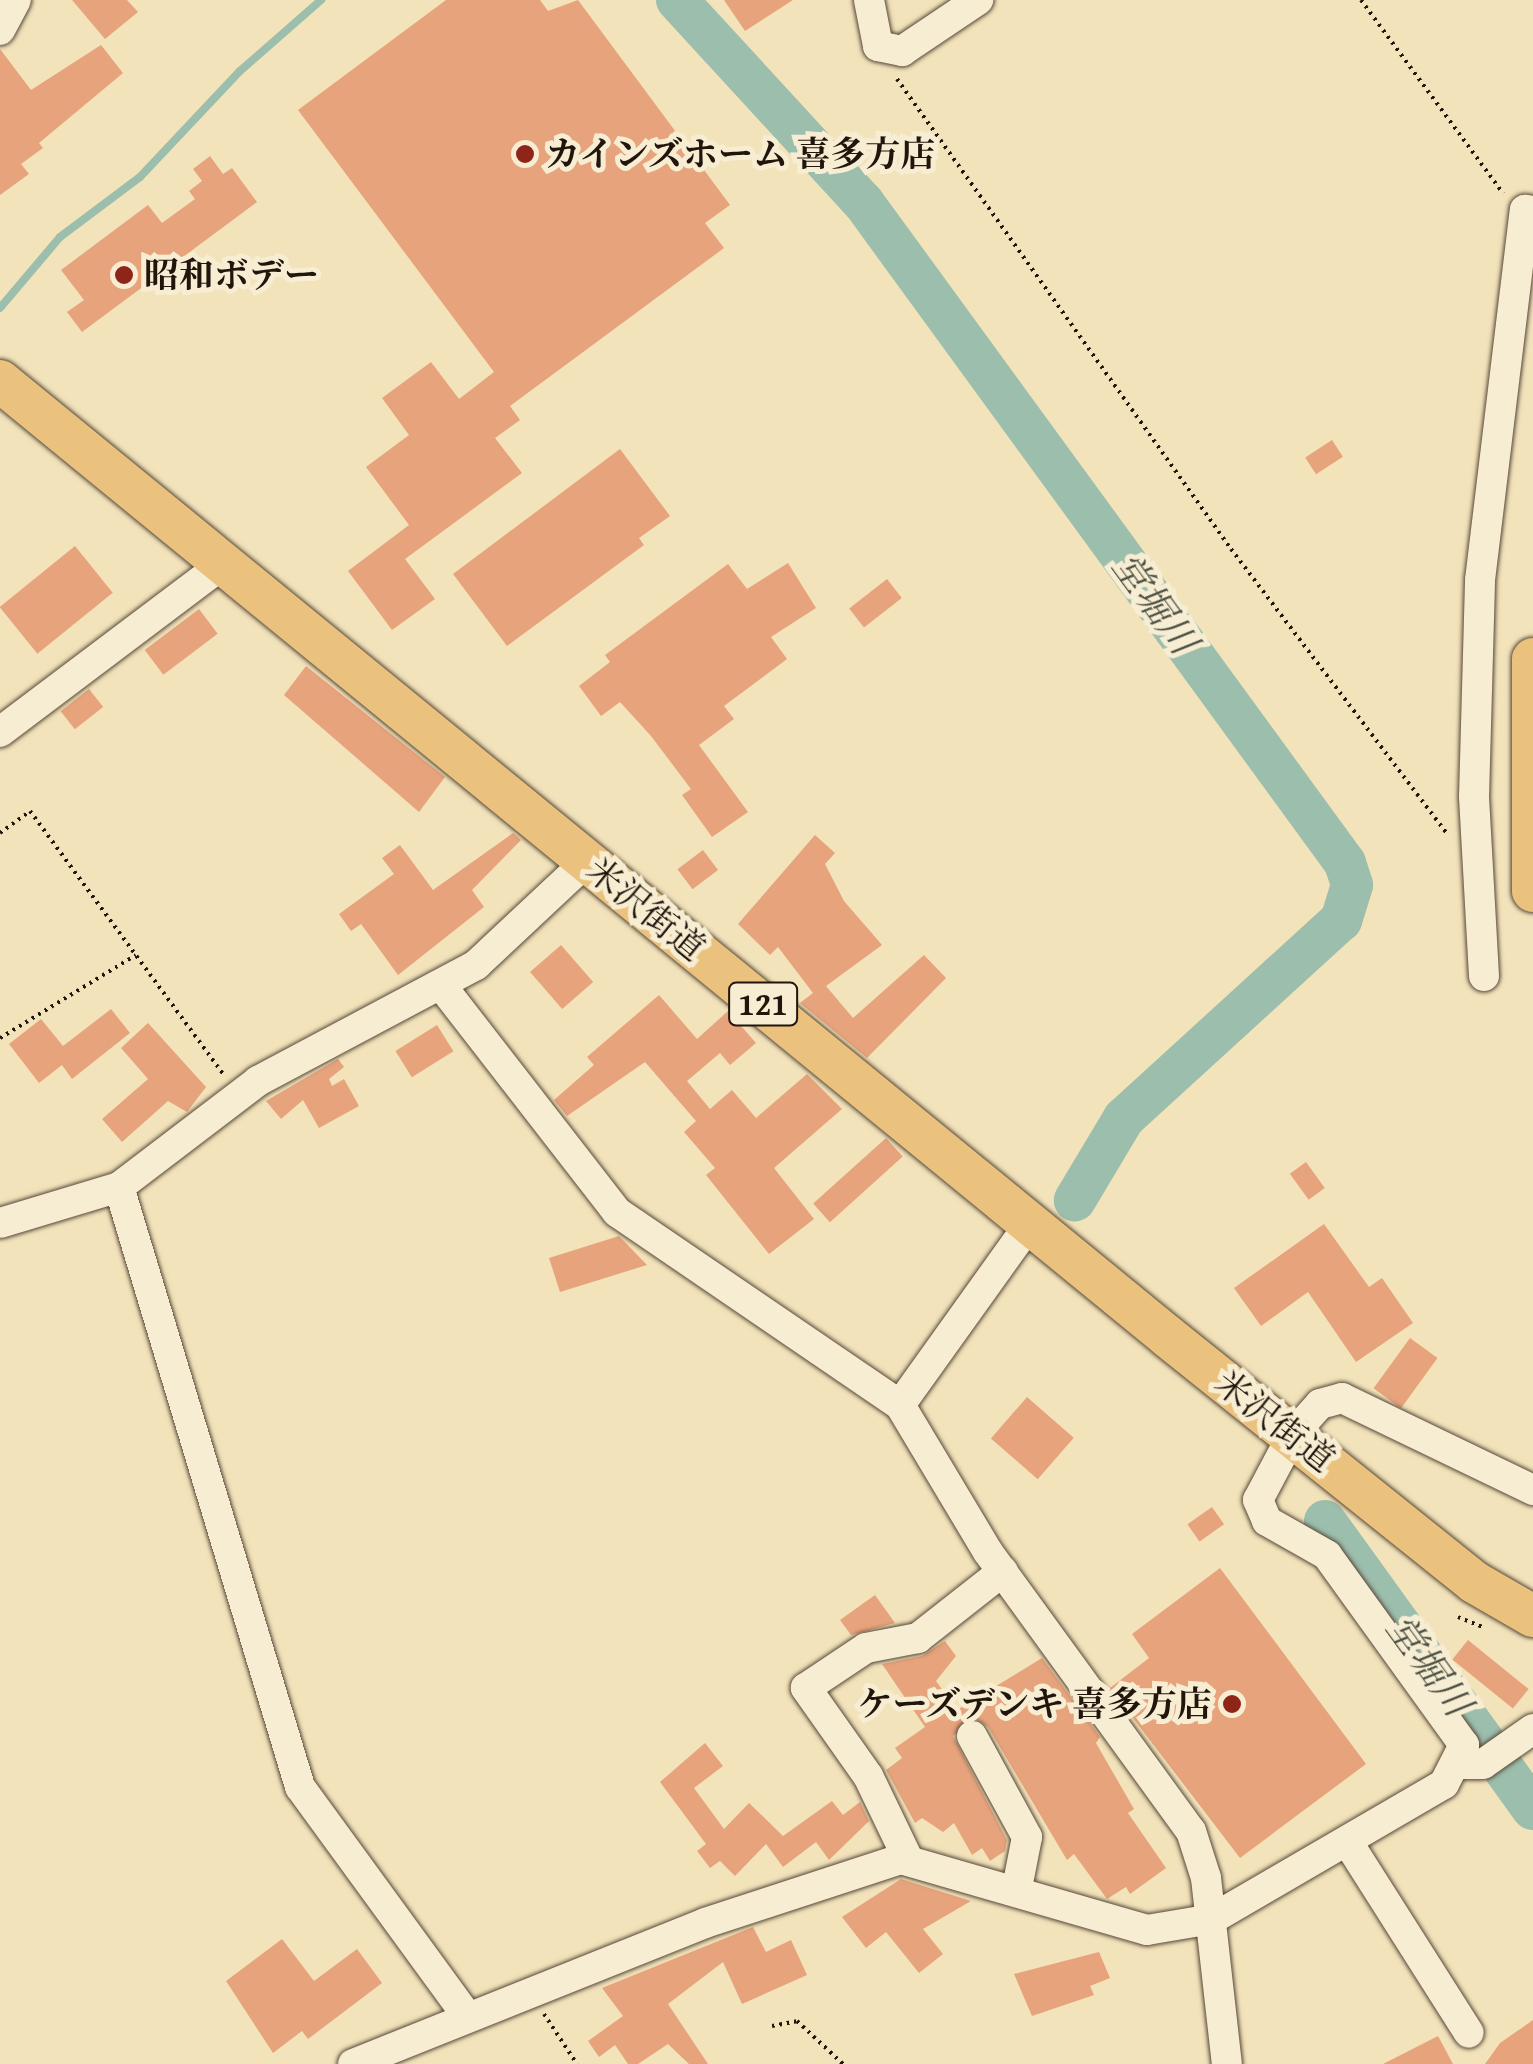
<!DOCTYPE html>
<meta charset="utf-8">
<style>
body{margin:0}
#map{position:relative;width:1533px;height:2064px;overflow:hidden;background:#f3e3bb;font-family:"Gentium Book Plus","Noto Serif JP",serif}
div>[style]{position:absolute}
.stream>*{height:8px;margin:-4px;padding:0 4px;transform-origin:4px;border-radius:4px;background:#9cbead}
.river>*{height:42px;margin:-21px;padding:0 21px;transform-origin:21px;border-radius:21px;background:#9cbead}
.building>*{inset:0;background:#e7a37c;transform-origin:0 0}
.path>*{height:4px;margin-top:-2px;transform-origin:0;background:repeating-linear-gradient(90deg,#21150c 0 2.5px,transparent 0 7.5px)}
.roads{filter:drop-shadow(0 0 2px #564838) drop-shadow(0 0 2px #564838)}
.minor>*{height:30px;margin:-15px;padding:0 15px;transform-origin:15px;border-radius:15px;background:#f7edd3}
.highway>*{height:42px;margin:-21px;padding:0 21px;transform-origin:21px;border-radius:21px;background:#eac27e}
.dots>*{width:28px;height:28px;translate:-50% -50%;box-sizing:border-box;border:5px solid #f7edd3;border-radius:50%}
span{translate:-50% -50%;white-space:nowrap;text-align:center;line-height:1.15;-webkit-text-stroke:10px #f7edd3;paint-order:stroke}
.shield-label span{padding:2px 8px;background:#f7edd3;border:2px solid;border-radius:8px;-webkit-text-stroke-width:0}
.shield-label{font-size:32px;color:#21150c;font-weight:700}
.poi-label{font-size:35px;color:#21150c;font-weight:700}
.left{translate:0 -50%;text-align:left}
.right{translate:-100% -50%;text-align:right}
.street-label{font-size:35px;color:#21150c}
.water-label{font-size:38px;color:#4c5044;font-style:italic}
</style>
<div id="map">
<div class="stream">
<div style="left:0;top:308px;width:93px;rotate:-49.8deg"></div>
<div style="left:60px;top:237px;width:100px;rotate:-36.9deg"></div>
<div style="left:140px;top:177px;width:146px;rotate:-46.7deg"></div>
<div style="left:240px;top:71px;width:108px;rotate:-41.2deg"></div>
</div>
<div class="river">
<div style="left:677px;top:0;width:275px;rotate:47.4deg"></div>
<div style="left:863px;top:202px;width:818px;rotate:53.9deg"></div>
<div style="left:1345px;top:863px;width:23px;rotate:72deg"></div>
<div style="left:1352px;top:885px;width:37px;rotate:107deg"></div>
<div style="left:1341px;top:920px;width:294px;rotate:137.6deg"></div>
<div style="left:1124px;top:1118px;width:96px;rotate:120.9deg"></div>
<div style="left:1325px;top:1521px;width:355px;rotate:54.2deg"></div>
</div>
<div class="building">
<div style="clip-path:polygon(72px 0,127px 0,138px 12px,105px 39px)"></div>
<div style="clip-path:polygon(446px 0,540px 0,548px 11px,578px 0,730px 205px,705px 223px,724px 248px,510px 406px,520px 420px,495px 438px,522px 473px,405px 559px,435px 599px,392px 630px,348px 571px,409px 525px,366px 467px,409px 435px,382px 398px,431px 362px,459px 399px,494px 372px,298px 110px)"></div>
<div style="clip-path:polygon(724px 0,793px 0,745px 31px)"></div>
<div style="clip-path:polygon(101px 45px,123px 73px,39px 143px,43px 148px,21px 164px,29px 174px,0 195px,0 49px,31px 90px)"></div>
<div style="clip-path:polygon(210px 156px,223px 174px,232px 168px,257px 202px,82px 332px,67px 312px,84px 300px,61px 270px,148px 205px,162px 223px,195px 199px,189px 191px,202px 181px,193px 169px)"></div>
<div style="left:1332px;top:440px;width:20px;height:32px;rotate:57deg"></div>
<div style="clip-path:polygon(620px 449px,670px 516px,639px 538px,644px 545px,507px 646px,453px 574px)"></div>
<div style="left:75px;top:546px;width:60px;height:97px;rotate:51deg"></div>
<div style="clip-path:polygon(788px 563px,816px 608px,771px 637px,787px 659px,724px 706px,734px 719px,699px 745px,748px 812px,712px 837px,682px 795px,691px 789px,651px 736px,620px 702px,601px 716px,579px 686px,610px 662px,605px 655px,728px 564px,747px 589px)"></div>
<div style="left:887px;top:579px;width:24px;height:48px;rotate:52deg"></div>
<div style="left:199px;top:609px;width:31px;height:68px;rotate:53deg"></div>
<div style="clip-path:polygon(306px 666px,445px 777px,419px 812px,284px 695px)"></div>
<div style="left:89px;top:689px;width:23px;height:36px;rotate:52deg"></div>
<div style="clip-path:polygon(513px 833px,521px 840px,472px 890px,484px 907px,398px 975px,361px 924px,351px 931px,339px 914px,394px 874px,382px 858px,400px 845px,433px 890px)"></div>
<div style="clip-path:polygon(815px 835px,835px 853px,825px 864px,844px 901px,882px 945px,826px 986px,853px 1018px,924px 955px,946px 978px,867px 1058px,800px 1003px,813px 993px,778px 947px,770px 955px,738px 924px)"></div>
<div style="left:703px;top:850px;width:25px;height:32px;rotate:53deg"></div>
<div style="left:561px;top:945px;width:49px;height:41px;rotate:49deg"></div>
<div style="clip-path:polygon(659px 995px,697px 1039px,728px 1011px,756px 1043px,730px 1065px,720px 1053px,687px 1081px,710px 1109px,732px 1090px,756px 1118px,807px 1074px,842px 1109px,774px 1168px,814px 1219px,769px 1254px,706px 1175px,715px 1168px,684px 1132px,696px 1121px,645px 1062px,567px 1116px,554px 1100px,594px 1065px,587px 1057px)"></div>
<div style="clip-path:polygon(111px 1009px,130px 1033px,72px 1079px,62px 1065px,39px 1083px,9px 1044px,41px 1019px,63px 1046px)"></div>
<div style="clip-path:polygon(148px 1023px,206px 1087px,187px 1112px,168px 1101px,122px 1142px,102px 1119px,148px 1079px,121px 1048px)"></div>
<div style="left:437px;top:1025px;width:31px;height:49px;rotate:58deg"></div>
<div style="clip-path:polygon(338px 1059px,344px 1067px,329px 1079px,332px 1086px,344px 1079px,359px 1106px,319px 1128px,303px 1100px,281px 1119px,266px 1101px)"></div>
<div style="left:886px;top:1138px;width:25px;height:98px;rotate:48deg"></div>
<div style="left:1306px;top:1162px;width:32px;height:20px;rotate:54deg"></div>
<div style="clip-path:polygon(1324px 1224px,1369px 1287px,1382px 1278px,1413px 1323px,1356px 1362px,1308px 1292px,1261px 1326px,1234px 1288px)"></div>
<div style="clip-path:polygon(619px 1236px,647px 1265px,560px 1292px,549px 1258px)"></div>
<div style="left:1410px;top:1338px;width:34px;height:62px;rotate:36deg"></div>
<div style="left:1027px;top:1397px;width:62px;height:55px;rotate:41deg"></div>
<div style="left:1212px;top:1507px;width:21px;height:30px;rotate:55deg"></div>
<div style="clip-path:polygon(1220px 1568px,1366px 1764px,1240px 1858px,1110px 1688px,1149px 1658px,1132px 1634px)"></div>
<div style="clip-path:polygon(875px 1595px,895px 1623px,851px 1635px,840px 1620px)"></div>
<div style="left:1468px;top:1640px;width:78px;height:25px;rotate:39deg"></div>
<div style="clip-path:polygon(945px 1641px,956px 1656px,936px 1681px,957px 1710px,1042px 1658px,1100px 1737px,1096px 1743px,1134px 1809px,1128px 1813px,1166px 1868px,1130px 1894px,1126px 1887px,1107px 1899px,1074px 1854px,1067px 1860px,988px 1727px,973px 1717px,953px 1736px,1007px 1840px,1005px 1851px,990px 1861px,982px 1848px,972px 1855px,954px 1823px,943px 1832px,922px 1818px,915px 1823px,886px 1770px,902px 1758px,895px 1748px,925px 1727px,882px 1664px,922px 1656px)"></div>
<div style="clip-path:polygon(705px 1743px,723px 1766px,694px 1788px,724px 1829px,749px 1803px,783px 1836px,832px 1801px,843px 1815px,860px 1802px,869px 1821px,829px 1860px,816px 1842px,783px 1867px,766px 1844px,735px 1876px,720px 1861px,710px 1868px,697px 1851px,706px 1844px,660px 1782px)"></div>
<div style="clip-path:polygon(901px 1879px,971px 1901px,923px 1929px,943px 1954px,919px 1973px,886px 1932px,866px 1948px,842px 1917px)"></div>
<div style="clip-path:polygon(753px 1927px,766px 1952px,791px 1940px,807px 1975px,742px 2004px,723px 1962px,668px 2004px,708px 2064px,689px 2064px,668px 2044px,638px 2064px,628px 2064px,615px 2045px,599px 2057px,588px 2041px,623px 2016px,602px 1988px)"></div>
<div style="clip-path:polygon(282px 1939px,314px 1981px,357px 1949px,382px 1983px,308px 2039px,302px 2031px,273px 2053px,226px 1981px)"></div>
<div style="clip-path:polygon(1099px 1952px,1110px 1978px,1090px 1986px,1094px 1995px,1032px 2016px,1014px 1974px)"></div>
<div style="clip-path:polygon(1533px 2020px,1533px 2064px,1485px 2064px,1500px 2043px)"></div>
<div style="clip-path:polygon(1438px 2036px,1453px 2064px,1383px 2064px)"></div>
</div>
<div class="path">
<div style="left:1361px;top:0;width:240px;rotate:53.7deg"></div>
<div style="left:897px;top:79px;width:577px;rotate:54.6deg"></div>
<div style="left:1231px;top:549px;width:359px;rotate:52.8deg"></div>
<div style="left:0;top:833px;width:37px;rotate:-36deg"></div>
<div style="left:30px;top:811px;width:328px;rotate:53.7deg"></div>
<div style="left:0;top:1038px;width:159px;rotate:-31.4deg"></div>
<div style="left:1458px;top:1617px;width:27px;rotate:22deg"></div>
<div style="left:544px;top:2014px;width:60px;rotate:56.6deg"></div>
<div style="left:772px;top:2026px;width:25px;rotate:-11deg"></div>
<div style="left:797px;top:2021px;width:63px;rotate:43.1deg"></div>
</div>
<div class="roads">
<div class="minor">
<div style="left:869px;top:0;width:47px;rotate:78.9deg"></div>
<div style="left:878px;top:46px;width:25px;rotate:12deg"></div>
<div style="left:902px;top:51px;width:92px;rotate:-33.9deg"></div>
<div style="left:0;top:30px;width:34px;rotate:-62deg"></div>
<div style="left:0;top:732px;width:279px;rotate:-37deg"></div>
<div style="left:1484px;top:976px;width:179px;rotate:-93.2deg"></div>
<div style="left:1474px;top:797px;width:217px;rotate:-88.4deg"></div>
<div style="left:1480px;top:580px;width:373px;rotate:-83.1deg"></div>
<div style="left:1525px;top:210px;width:8px;rotate:7deg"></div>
<div style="left:444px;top:989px;width:282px;rotate:52.2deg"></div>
<div style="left:617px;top:1212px;width:343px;rotate:34.3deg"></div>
<div style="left:900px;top:1405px;width:171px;rotate:59.1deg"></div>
<div style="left:988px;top:1552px;width:345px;rotate:54deg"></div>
<div style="left:1191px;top:1831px;width:49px;rotate:72.3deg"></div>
<div style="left:1206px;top:1878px;width:187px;rotate:83.6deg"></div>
<div style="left:119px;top:1187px;width:627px;rotate:73.21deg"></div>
<div style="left:300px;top:1787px;width:282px;rotate:53.9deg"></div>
<div style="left:0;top:1223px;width:124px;rotate:-16.8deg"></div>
<div style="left:119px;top:1187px;width:175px;rotate:-37.3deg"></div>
<div style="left:258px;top:1081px;width:247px;rotate:-28deg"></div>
<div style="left:476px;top:965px;width:152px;rotate:-43.1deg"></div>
<div style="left:900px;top:1405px;width:225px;rotate:-54.4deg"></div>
<div style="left:972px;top:1736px;width:115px;rotate:61.4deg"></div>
<div style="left:1027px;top:1837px;width:52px;rotate:101.1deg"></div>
<div style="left:1459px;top:1764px;width:24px"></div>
<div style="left:1483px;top:1764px;width:61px;rotate:-35deg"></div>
<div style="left:1347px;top:1841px;width:227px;rotate:57.6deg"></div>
<div style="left:908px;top:1859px;width:92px;rotate:-115.7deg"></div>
<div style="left:868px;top:1776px;width:108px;rotate:-125.2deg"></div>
<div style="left:806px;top:1688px;width:72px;rotate:-33.7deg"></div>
<div style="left:866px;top:1648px;width:53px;rotate:-10.9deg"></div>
<div style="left:918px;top:1638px;width:108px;rotate:-38.2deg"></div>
<div style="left:353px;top:2064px;width:379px;rotate:-21.8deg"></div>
<div style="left:705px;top:1923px;width:206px;rotate:-18.1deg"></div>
<div style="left:901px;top:1859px;width:256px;rotate:16.1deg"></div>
<div style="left:1147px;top:1930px;width:66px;rotate:-9.6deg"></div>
<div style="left:1212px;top:1919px;width:268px;rotate:-30.2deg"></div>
<div style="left:1444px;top:1784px;width:44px;rotate:-62.9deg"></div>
<div style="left:1464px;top:1745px;width:234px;rotate:-125.8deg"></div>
<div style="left:1327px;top:1555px;width:69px;rotate:-150.5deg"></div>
<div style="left:1267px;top:1521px;width:23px;rotate:-113deg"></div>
<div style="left:1258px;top:1500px;width:75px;rotate:-62.1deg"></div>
<div style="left:1293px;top:1434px;width:40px;rotate:-48deg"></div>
<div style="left:1320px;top:1404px;width:23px;rotate:-15deg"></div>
<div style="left:1342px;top:1398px;width:212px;rotate:25.7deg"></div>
</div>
<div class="highway">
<div style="left:0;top:381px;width:1508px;rotate:39.29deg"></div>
<div style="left:1167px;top:1336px;width:393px;rotate:38.7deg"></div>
<div style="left:1474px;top:1582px;width:68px;rotate:30deg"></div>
<div style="left:1533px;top:659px;width:232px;rotate:90deg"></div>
</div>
</div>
<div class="dots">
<div style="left:525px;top:154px;background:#8f2418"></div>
<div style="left:124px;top:275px;background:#8f2418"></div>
<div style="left:1232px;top:1704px;background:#8f2418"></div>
</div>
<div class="shield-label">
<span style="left:763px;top:1004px">121</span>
</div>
<div class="poi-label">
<span class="left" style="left:545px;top:154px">カインズホーム 喜多方店</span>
<span class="left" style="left:144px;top:275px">昭和ボデー</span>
<span class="right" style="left:1212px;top:1704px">ケーズデンキ 喜多方店</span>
</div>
<div class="street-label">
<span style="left:646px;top:909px;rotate:39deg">米沢街道</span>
<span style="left:1275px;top:1421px;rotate:38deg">米沢街道</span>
</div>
<div class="water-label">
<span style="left:1155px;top:603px;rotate:54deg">堂堀川</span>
<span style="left:1429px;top:1665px;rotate:54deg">堂堀川</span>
</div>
</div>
